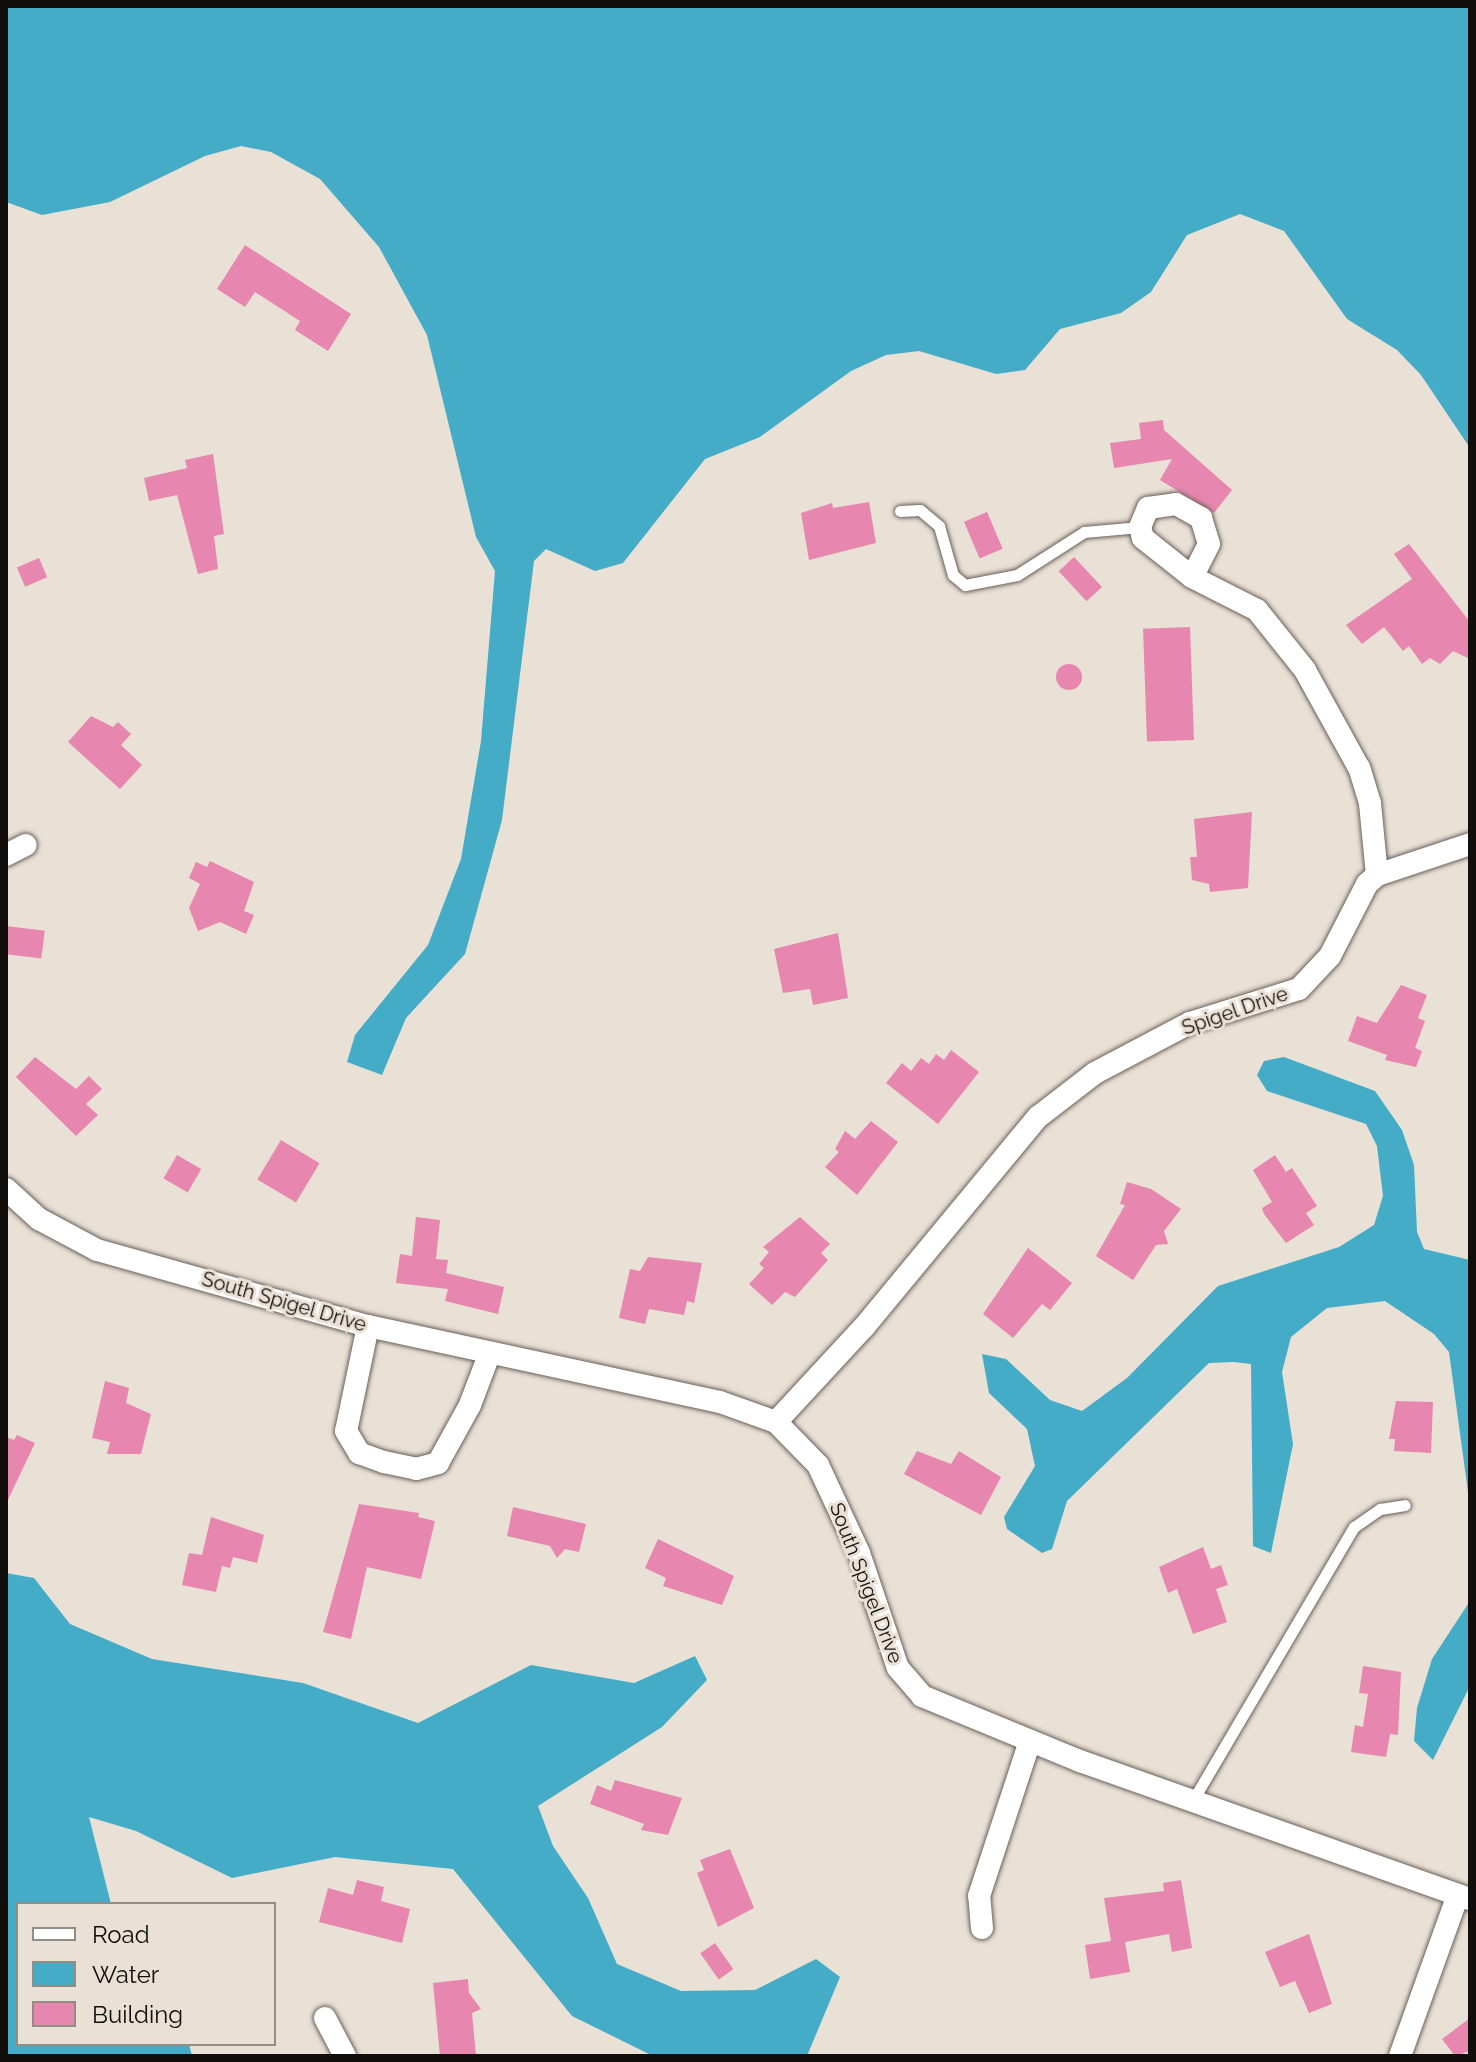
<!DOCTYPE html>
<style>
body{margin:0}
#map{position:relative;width:1476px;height:2062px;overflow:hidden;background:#e9e0d6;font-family:Raleway,sans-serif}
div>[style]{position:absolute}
.water>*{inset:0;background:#44acc7}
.building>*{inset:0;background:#e786af;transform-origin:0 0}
.round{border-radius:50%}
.roads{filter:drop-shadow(0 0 2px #696058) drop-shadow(0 0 2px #696058)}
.service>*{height:11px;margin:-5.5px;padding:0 5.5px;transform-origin:5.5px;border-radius:5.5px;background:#fff}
.minor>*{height:22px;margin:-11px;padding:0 11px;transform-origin:11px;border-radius:11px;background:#fff}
span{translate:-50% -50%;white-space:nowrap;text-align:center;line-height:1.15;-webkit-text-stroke:6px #e9e0d6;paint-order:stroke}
.street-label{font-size:20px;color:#110e0b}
.frame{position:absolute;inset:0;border:8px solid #110e0b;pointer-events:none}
.legend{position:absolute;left:16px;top:1902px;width:260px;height:144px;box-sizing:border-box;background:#e9e0d6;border:2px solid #938c85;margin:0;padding:10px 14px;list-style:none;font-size:24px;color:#110e0b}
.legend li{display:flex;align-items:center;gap:16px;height:40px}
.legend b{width:40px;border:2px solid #938c85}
</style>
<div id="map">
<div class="water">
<div style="clip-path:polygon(6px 6px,1470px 6px,1470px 448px,1421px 375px,1397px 350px,1347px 319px,1284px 231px,1240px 214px,1187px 235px,1151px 292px,1121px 313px,1060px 329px,1025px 370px,996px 374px,919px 351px,886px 355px,851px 371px,760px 437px,705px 459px,623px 563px,595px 571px,546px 549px,534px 561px,502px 820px,465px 954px,406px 1018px,382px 1075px,347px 1062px,355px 1035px,428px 945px,461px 859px,481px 741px,495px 571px,476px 537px,427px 335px,379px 247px,320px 179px,271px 152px,241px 146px,205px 156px,110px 202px,42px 215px,6px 202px)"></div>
<div style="clip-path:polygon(1284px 1057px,1375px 1091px,1402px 1130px,1414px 1165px,1417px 1232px,1424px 1249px,1470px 1260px,1470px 1507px,1449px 1352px,1434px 1334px,1385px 1301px,1327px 1308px,1291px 1337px,1282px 1372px,1293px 1444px,1271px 1553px,1253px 1546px,1251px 1364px,1234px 1362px,1209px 1363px,1067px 1501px,1052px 1549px,1042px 1553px,1007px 1529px,1004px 1517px,1035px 1466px,1027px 1429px,989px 1393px,982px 1354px,1006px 1359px,1050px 1400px,1082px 1411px,1127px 1378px,1218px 1286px,1339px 1247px,1374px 1225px,1383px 1196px,1377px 1146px,1366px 1124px,1267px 1091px,1257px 1075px,1264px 1061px)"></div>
<div style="clip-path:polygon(6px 1573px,34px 1578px,70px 1624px,152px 1659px,303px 1683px,418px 1723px,531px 1665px,634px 1683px,695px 1656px,707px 1680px,662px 1727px,538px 1806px,553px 1846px,588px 1898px,617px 1964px,681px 1991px,755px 1990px,816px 1959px,840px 1977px,807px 2056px,653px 2056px,572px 2016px,453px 1869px,335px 1857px,232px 1878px,136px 1831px,89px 1817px,111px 1904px,18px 1904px,18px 2044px,189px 2044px,192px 2056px,6px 2056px)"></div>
<div style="clip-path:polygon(1470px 1601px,1470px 1686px,1433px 1760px,1414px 1741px,1417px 1708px,1432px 1659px)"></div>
</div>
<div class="building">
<div style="clip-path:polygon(245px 245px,351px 314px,328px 351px,295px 330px,300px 321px,255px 292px,245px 307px,217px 289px)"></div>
<div style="clip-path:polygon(1163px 420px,1164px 430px,1232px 490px,1214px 513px,1160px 480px,1172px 459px,1114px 468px,1110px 443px,1141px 439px,1139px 423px)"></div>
<div style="clip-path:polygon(213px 454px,224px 534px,214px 536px,218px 569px,198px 574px,177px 495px,149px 501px,144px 478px,187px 468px,185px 460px)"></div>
<div style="clip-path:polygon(869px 502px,876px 543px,809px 560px,801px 513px,832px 503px,833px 508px)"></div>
<div style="left:987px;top:512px;width:40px;height:25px;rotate:67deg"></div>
<div style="clip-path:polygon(1409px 544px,1470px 622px,1470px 659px,1453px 651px,1440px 664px,1430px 658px,1422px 664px,1409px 646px,1403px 651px,1384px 627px,1362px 644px,1346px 625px,1412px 579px,1394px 554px)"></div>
<div style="left:1074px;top:557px;width:41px;height:21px;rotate:47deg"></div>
<div style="left:39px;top:558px;width:21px;height:24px;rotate:67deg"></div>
<div style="left:1190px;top:627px;width:113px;height:47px;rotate:88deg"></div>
<div class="round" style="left:1056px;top:664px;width:26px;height:26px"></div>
<div style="clip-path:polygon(91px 716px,113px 727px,118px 722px,131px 734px,121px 745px,142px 765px,120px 789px,68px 742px)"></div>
<div style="clip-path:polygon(1252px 812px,1248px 888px,1210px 892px,1209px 884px,1192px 880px,1190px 857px,1197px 857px,1194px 819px)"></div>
<div style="clip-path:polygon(210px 861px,254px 882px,244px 911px,254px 915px,246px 934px,220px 922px,198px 931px,189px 908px,200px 884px,189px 878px,196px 862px,207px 867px)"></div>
<div style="left:6px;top:926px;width:39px;height:28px;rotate:7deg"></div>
<div style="clip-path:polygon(838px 933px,848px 998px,813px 1005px,810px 989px,783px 993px,774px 949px)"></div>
<div style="clip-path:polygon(1401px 985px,1427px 995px,1418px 1018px,1425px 1021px,1415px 1048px,1422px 1051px,1416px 1067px,1385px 1060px,1387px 1055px,1348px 1041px,1357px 1016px,1377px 1023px)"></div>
<div style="clip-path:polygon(951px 1050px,979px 1072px,938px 1124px,886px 1083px,902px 1063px,911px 1071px,921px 1058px,929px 1064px,936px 1054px,944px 1060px)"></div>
<div style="clip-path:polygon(35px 1057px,76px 1089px,89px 1076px,102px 1089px,86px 1104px,98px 1115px,76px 1136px,16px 1077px)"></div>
<div style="clip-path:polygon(871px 1121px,898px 1142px,857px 1195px,825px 1167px,839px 1152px,835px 1149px,845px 1131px,855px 1139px)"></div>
<div style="left:281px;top:1140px;width:45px;height:46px;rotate:31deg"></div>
<div style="left:177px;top:1155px;width:28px;height:27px;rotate:30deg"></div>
<div style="clip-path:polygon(1275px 1155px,1286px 1172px,1292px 1168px,1317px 1206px,1306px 1213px,1314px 1225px,1286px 1243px,1264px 1214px,1262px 1208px,1272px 1202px,1253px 1170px)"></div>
<div style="clip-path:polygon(1127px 1182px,1151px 1189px,1181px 1209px,1164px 1231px,1168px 1244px,1156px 1245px,1133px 1280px,1096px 1256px,1125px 1205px,1120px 1204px)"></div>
<div style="clip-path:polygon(416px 1217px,440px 1220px,436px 1259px,448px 1260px,446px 1273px,504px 1287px,498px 1314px,445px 1301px,448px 1289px,396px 1283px,400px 1254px,412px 1256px)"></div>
<div style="clip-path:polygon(800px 1217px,830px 1244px,821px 1253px,828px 1260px,795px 1297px,785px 1292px,772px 1305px,749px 1284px,764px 1268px,759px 1264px,769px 1252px,763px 1247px)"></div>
<div style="clip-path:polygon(1028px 1248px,1072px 1283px,1050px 1310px,1042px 1304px,1013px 1338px,983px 1314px)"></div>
<div style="clip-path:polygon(648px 1257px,702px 1263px,694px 1303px,687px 1301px,684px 1315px,649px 1309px,645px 1324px,619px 1318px,630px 1269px,640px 1271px)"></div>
<div style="clip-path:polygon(105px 1381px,129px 1388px,126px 1403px,151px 1414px,141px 1454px,107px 1454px,110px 1442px,92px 1438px)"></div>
<div style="clip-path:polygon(1396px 1401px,1433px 1402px,1431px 1453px,1394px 1451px,1395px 1439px,1389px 1439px)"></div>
<div style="clip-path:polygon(17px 1435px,35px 1443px,6px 1504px,6px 1437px,14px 1440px)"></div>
<div style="clip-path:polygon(917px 1451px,951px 1464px,959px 1451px,1001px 1477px,981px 1515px,904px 1474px)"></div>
<div style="clip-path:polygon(359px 1504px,419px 1513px,418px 1517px,435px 1521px,421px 1579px,367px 1567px,351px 1639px,323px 1632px)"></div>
<div style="clip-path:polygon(513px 1507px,586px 1524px,579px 1552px,565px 1549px,557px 1558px,550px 1546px,507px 1536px)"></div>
<div style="clip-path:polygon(211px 1517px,264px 1535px,257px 1563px,233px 1557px,230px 1568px,222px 1566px,216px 1592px,182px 1585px,189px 1553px,202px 1555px)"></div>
<div style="clip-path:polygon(658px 1539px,734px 1576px,722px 1605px,663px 1586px,666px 1578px,645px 1568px)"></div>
<div style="clip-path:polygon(1203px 1547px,1211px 1569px,1221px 1565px,1228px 1585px,1216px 1589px,1227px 1622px,1193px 1634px,1177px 1589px,1168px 1593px,1159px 1567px)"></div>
<div style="clip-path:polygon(1363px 1666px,1401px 1672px,1398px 1735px,1390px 1734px,1386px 1757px,1351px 1752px,1355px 1725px,1363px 1727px,1368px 1694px,1359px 1693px)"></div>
<div style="clip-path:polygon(615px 1780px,682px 1798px,668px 1835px,641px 1830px,644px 1824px,590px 1804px,597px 1785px,611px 1791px)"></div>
<div style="clip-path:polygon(730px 1849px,754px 1908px,718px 1927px,697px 1873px,704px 1870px,700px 1860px)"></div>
<div style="clip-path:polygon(357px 1880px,384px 1887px,381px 1901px,410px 1909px,402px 1943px,319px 1922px,328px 1888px,353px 1895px)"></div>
<div style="clip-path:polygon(1181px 1880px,1192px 1948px,1172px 1952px,1169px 1934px,1125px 1942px,1130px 1972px,1090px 1979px,1085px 1945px,1111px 1941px,1104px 1898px,1164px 1891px,1163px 1883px)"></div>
<div style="clip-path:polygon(1309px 1934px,1332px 2004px,1309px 2013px,1295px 1981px,1280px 1987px,1265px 1952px)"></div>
<div style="left:715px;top:1943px;width:32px;height:18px;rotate:55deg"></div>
<div style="clip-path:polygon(468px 1979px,469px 1993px,481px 2009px,472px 2013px,476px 2056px,440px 2056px,433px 1983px)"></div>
<div style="clip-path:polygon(1470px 2018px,1470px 2051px,1455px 2056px,1442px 2039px)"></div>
</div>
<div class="roads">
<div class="service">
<div style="left:900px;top:511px;width:20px;rotate:-3deg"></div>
<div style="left:920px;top:510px;width:25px;rotate:40deg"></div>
<div style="left:939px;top:526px;width:51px;rotate:74.1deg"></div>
<div style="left:953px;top:575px;width:16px;rotate:40deg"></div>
<div style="left:965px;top:585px;width:53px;rotate:-10.9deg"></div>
<div style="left:1017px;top:575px;width:80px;rotate:-32.7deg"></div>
<div style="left:1084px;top:532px;width:56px;rotate:-5.1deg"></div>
<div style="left:1193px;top:1800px;width:317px;rotate:-59.5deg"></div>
<div style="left:1354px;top:1527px;width:32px;rotate:-35deg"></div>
<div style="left:1380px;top:1509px;width:25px;rotate:-9deg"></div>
</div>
<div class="minor">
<div style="left:6px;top:855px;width:22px;rotate:-27deg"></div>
<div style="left:1377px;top:875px;width:98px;rotate:-18.4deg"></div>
<div style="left:6px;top:1189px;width:45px;rotate:42.3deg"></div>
<div style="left:39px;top:1219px;width:66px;rotate:28.1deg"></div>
<div style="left:97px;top:1250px;width:281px;rotate:15.7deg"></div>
<div style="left:368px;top:1326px;width:360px;rotate:12.2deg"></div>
<div style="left:720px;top:1402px;width:59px;rotate:19.7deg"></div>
<div style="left:776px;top:1422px;width:60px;rotate:45.7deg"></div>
<div style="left:818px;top:1465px;width:97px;rotate:65deg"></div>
<div style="left:859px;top:1553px;width:121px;rotate:71.3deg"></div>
<div style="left:898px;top:1668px;width:37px;rotate:49deg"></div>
<div style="left:922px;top:1696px;width:171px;rotate:22.4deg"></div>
<div style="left:1080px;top:1761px;width:414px;rotate:19.5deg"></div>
<div style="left:368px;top:1326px;width:107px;rotate:101.8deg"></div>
<div style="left:346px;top:1431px;width:26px;rotate:59deg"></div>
<div style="left:359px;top:1453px;width:27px;rotate:20deg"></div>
<div style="left:384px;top:1462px;width:33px;rotate:12deg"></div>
<div style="left:416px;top:1469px;width:23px;rotate:-15deg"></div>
<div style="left:438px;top:1463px;width:66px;rotate:-61.1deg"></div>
<div style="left:470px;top:1405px;width:53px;rotate:-69.2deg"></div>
<div style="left:776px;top:1422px;width:129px;rotate:-47.2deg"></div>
<div style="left:864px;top:1327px;width:273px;rotate:-50.4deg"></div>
<div style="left:1038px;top:1117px;width:72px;rotate:-37.7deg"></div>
<div style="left:1095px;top:1073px;width:107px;rotate:-27.8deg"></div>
<div style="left:1190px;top:1023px;width:114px;rotate:-17.3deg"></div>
<div style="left:1299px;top:989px;width:45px;rotate:-46.8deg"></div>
<div style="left:1330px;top:956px;width:81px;rotate:-62.8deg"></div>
<div style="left:1367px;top:884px;width:13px;rotate:-42deg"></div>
<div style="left:1377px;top:875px;width:72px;rotate:-95.6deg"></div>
<div style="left:1370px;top:803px;width:37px;rotate:-107deg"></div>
<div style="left:1359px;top:768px;width:112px;rotate:-118.9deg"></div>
<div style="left:1305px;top:670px;width:77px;rotate:-128.7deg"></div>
<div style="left:1257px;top:610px;width:73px;rotate:-153.1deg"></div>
<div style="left:1192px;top:577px;width:63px;rotate:-141.5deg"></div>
<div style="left:1143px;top:538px;width:11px;rotate:-105deg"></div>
<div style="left:1140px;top:527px;width:21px;rotate:-67deg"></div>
<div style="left:1148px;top:508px;width:28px;rotate:-8deg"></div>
<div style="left:1176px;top:504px;width:29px;rotate:29deg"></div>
<div style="left:1201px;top:518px;width:27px;rotate:73deg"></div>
<div style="left:1209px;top:544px;width:37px;rotate:117deg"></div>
<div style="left:982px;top:1928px;width:32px;rotate:-95deg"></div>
<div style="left:979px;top:1896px;width:163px;rotate:-71.8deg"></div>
<div style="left:325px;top:2018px;width:43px;rotate:62.2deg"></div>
<div style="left:1400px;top:2056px;width:171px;rotate:-70.2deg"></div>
</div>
</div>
<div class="street-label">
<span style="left:1235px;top:1011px;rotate:-19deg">Spigel Drive</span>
<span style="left:284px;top:1302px;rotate:16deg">South Spigel Drive</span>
<span style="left:866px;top:1583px;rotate:69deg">South Spigel Drive</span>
</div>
<div class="frame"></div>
<ul class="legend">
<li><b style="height:10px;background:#fff"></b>Road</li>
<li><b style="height:22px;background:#44acc7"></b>Water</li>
<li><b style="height:22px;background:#e786af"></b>Building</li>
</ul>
</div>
